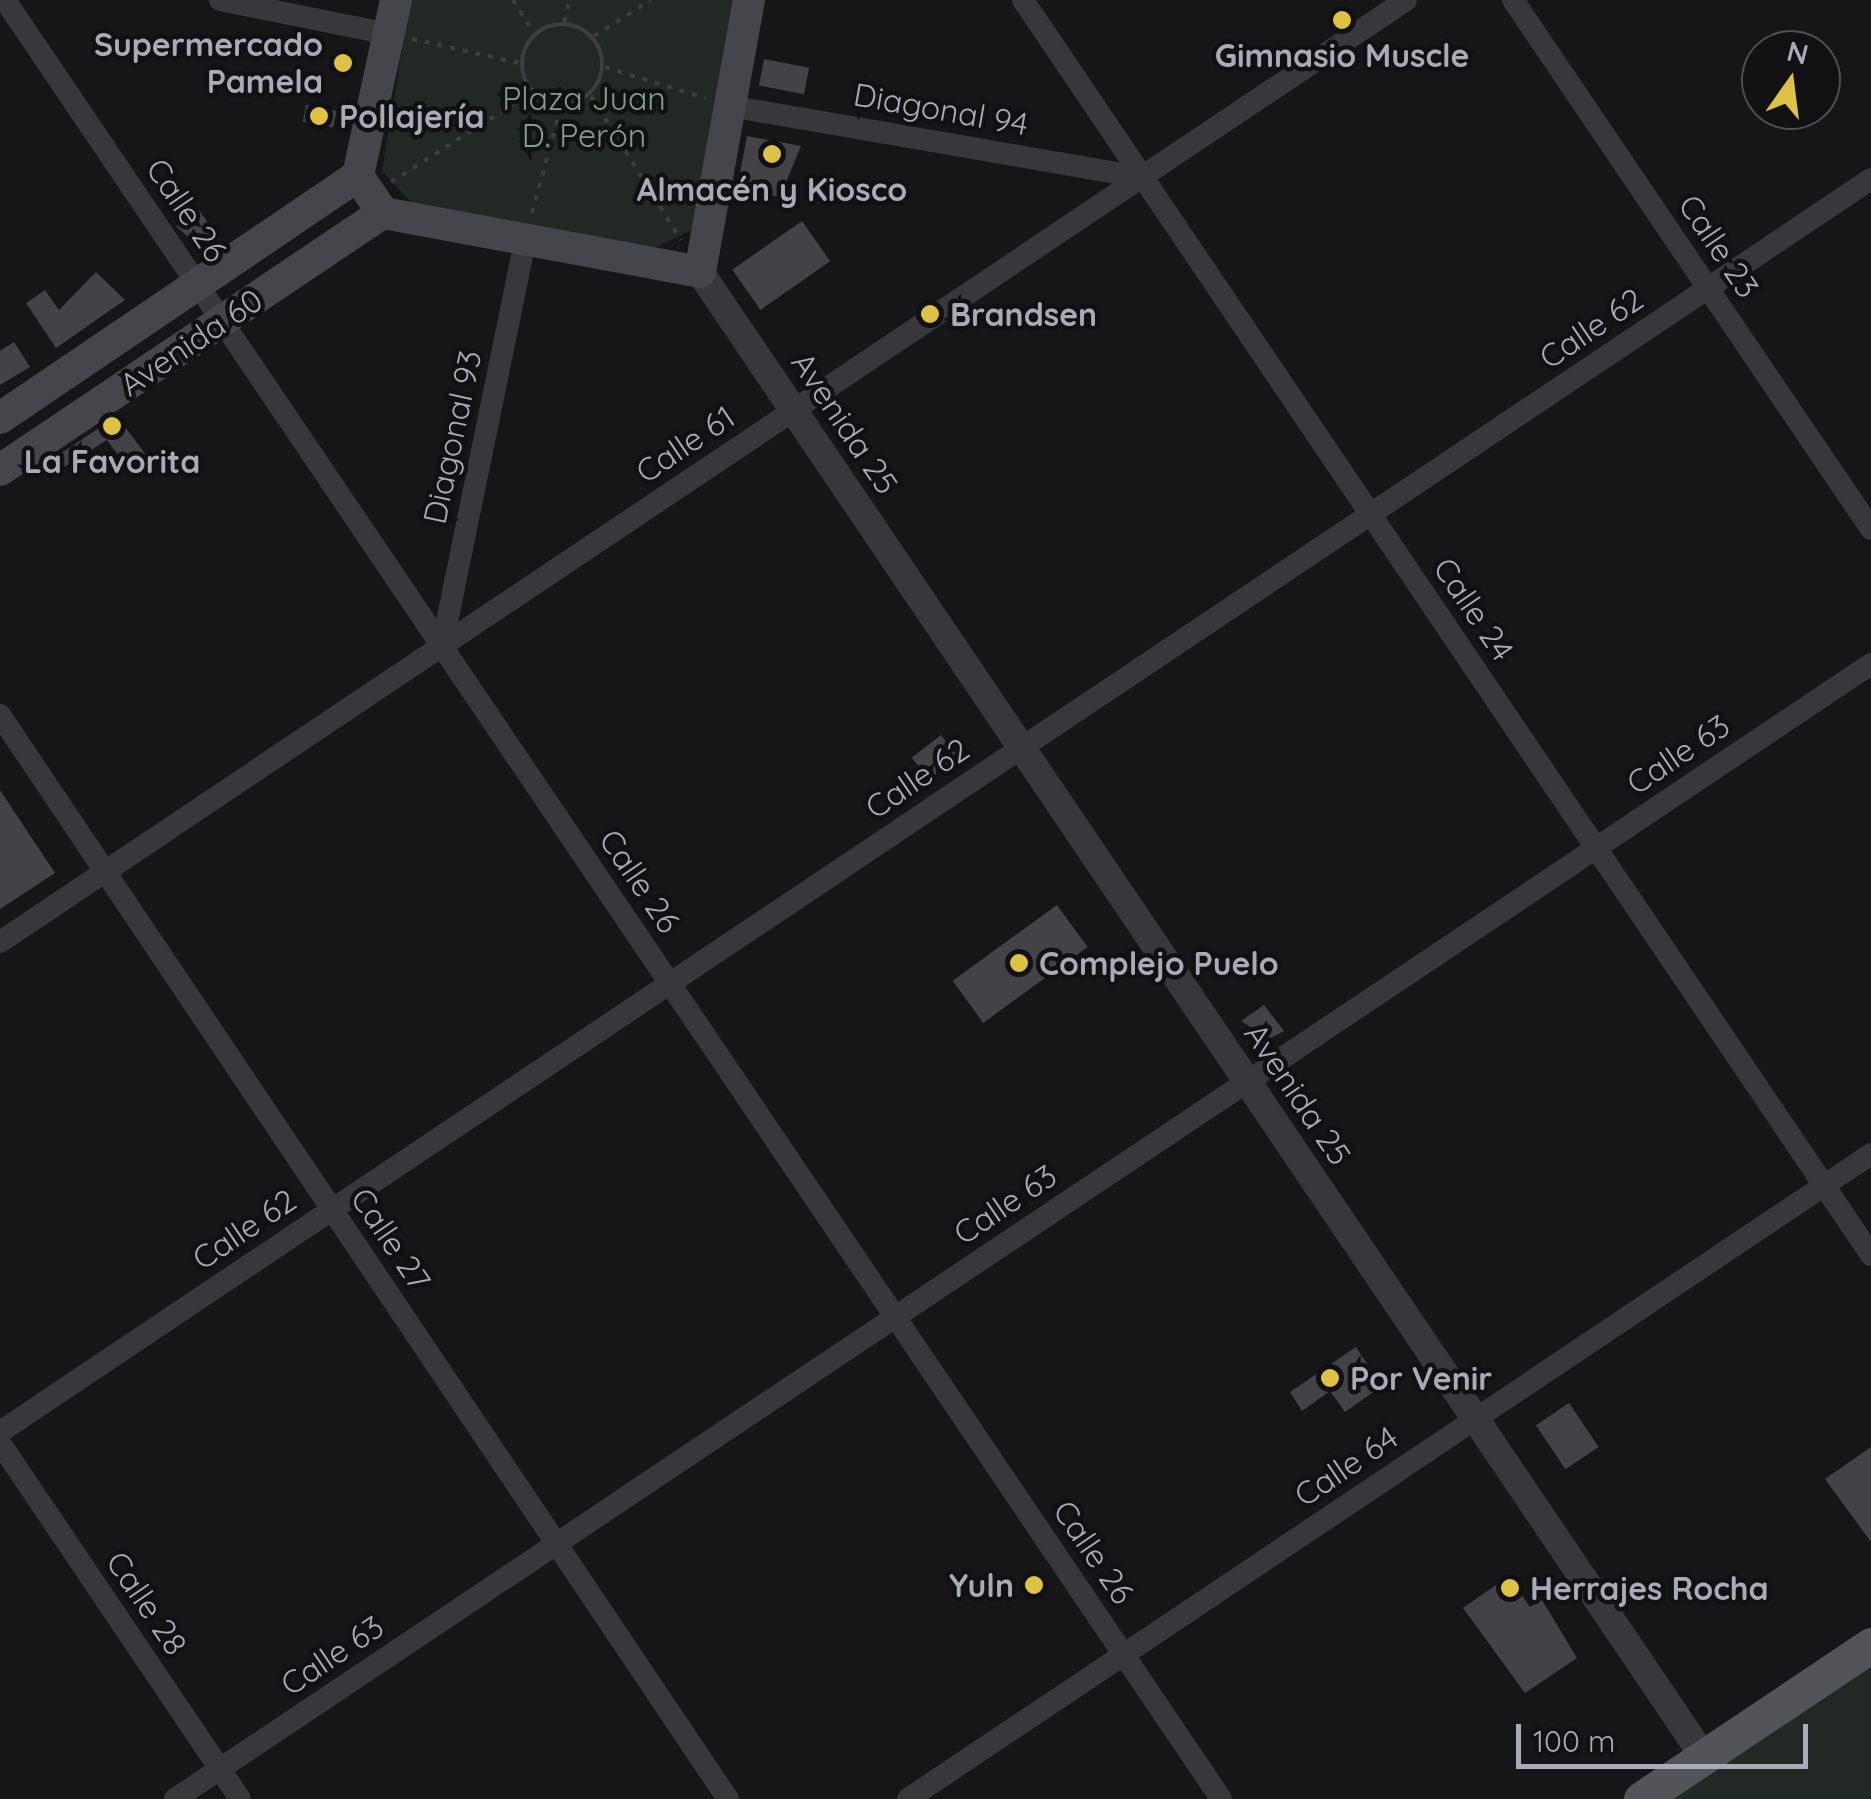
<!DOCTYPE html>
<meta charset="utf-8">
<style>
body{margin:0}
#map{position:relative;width:1871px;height:1799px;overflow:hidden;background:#161517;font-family:Quicksand,sans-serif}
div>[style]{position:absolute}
.green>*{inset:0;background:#222924}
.building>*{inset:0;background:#434347;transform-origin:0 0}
.path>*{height:4px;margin-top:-2px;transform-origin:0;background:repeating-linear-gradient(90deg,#3d3e42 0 5px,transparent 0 13px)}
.path>.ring{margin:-2px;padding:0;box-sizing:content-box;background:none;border:4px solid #3d3e42;border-radius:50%}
.minor>*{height:22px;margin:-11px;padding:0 11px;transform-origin:11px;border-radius:11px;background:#37373c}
.tertiary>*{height:28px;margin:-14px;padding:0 14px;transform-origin:14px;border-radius:14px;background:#37373c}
.secondary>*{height:32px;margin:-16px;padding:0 16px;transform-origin:16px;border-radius:16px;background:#45464b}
.primary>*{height:35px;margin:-17.5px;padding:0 17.5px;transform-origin:17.5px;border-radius:17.5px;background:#53545a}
.dots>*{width:28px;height:28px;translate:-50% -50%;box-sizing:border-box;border:5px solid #111012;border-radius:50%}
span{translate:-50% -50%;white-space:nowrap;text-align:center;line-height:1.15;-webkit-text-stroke:9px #111012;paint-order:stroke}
.poi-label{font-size:32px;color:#a9abb6;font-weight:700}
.right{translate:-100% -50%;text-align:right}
.left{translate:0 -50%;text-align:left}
.park-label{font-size:32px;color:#829f88}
.street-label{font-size:32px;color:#a9abb6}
.north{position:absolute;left:1741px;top:30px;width:100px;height:100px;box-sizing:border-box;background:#111012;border:2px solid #4e4e54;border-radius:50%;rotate:14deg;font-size:28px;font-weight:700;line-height:40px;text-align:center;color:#a9abb6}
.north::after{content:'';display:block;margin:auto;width:35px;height:45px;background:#dec246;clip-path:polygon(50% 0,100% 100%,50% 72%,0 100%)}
.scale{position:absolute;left:1516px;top:1724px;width:292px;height:45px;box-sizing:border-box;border:5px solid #a9abb6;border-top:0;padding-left:12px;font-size:30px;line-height:35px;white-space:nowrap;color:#a9abb6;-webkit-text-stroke:8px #111012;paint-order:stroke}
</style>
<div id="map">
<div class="green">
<div style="clip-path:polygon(410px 0,734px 0,697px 228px,652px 249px,415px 207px,382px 171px)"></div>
<div style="clip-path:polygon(1871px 1662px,1871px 1799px,1665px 1799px)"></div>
</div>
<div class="building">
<div style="left:764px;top:59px;width:46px;height:27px;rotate:11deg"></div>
<div style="left:306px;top:105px;width:31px;height:17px;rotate:11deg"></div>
<div style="clip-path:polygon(747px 136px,801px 146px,780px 197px,737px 189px)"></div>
<div style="clip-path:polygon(199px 210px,220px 240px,203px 251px,176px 226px)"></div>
<div style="left:802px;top:221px;width:49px;height:85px;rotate:55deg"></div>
<div style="clip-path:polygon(96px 272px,125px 300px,56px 348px,26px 303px,45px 290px,59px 310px)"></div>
<div style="clip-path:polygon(14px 342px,30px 367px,0 385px,0 351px)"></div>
<div style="clip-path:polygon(117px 416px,149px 459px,131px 472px,107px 440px,61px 469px,54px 458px)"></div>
<div style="left:941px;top:735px;width:28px;height:37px;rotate:52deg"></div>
<div style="clip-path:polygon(0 790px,55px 873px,0 909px)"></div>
<div style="left:1057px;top:905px;width:52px;height:129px;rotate:54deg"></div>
<div style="clip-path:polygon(1264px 1005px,1284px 1031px,1269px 1039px,1241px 1021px)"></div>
<div style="clip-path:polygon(1356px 1347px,1382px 1386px,1345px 1412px,1330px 1391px,1302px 1411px,1290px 1392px)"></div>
<div style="left:1569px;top:1403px;width:53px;height:40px;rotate:56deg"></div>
<div style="clip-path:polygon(1871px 1447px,1871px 1542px,1825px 1479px)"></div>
<div style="clip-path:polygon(1509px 1576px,1530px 1607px,1542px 1600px,1577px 1658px,1525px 1693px,1463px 1608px)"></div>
</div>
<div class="path">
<div style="left:513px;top:0;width:39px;rotate:58deg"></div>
<div style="left:564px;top:22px;width:23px;rotate:-75deg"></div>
<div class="ring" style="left:522px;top:24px;width:76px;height:76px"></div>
<div style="left:594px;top:36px;width:67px;rotate:-32.3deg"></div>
<div style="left:412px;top:39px;width:111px;rotate:12.5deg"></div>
<div style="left:605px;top:67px;width:105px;rotate:17.2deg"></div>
<div style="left:591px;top:96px;width:170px;rotate:58deg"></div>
<div style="left:391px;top:182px;width:166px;rotate:-32.4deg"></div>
<div style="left:532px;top:213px;width:110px;rotate:-74.7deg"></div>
</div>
<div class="minor">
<div style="left:5px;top:0;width:2171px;rotate:55.94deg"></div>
<div style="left:220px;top:0;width:171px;rotate:11.4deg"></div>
<div style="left:1023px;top:0;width:1515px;rotate:55.95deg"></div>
<div style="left:1513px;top:0;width:639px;rotate:55.91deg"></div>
<div style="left:729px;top:106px;width:419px;rotate:9.8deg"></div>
<div style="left:442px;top:646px;width:414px;rotate:-78.4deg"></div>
<div style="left:0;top:715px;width:1306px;rotate:56.12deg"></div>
<div style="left:0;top:942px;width:1692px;rotate:-33.82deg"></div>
<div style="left:0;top:1432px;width:2252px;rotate:-33.81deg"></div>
<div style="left:0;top:1443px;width:429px;rotate:56deg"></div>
<div style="left:175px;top:1799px;width:2041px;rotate:-33.79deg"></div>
<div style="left:908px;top:1799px;width:1159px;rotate:-33.81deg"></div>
</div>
<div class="tertiary">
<div style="left:700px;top:272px;width:1793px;rotate:55.94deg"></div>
</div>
<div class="secondary">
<div style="left:396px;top:0;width:180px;rotate:102.2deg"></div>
<div style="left:358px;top:176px;width:45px;rotate:56deg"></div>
<div style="left:383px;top:213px;width:322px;rotate:10.5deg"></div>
<div style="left:700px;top:272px;width:276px;rotate:-79.8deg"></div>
<div style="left:0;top:418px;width:432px;rotate:-34.1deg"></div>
<div style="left:0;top:470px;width:461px;rotate:-33.9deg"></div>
</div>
<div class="primary">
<div style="left:1641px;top:1799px;width:277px;rotate:-33.8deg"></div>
</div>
<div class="dots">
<div style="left:1342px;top:20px;background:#dec246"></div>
<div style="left:343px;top:63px;background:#dec246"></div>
<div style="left:319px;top:116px;background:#dec246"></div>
<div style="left:772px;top:154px;background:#dec246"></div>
<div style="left:930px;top:314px;background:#dec246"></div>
<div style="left:112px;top:426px;background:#dec246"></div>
<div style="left:1019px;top:963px;background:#dec246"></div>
<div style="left:1330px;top:1378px;background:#dec246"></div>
<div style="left:1034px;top:1585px;background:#dec246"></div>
<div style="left:1510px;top:1588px;background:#dec246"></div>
</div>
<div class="poi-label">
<span class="right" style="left:323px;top:63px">Supermercado<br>Pamela</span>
<span style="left:1342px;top:55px">Gimnasio Muscle</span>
<span class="left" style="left:339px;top:116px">Pollajería</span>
<span style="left:772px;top:189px">Almacén y Kiosco</span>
<span class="left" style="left:950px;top:314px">Brandsen</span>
<span style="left:112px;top:461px">La Favorita</span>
<span class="left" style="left:1039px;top:963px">Complejo Puelo</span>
<span class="left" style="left:1350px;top:1378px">Por Venir</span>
<span class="right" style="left:1014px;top:1585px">Yuln</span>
<span class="left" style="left:1530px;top:1588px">Herrajes Rocha</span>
</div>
<div class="park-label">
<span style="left:584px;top:117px">Plaza Juan<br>D. Perón</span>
</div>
<div class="street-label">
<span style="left:941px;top:109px;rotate:10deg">Diagonal 94</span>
<span style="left:187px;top:210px;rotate:56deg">Calle 26</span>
<span style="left:1719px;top:246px;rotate:56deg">Calle 23</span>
<span style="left:1591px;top:328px;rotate:-34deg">Calle 62</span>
<span style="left:191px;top:342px;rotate:-34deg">Avenida 60</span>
<span style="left:845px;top:423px;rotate:56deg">Avenida 25</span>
<span style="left:452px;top:437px;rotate:-78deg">Diagonal 93</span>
<span style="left:685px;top:444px;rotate:-34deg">Calle 61</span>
<span style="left:1474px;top:609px;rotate:56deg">Calle 24</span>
<span style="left:1678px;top:754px;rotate:-34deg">Calle 63</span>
<span style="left:917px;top:778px;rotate:-34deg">Calle 62</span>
<span style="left:640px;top:881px;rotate:56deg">Calle 26</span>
<span style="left:1298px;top:1094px;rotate:56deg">Avenida 25</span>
<span style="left:1005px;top:1204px;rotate:-34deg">Calle 63</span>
<span style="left:244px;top:1229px;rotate:-34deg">Calle 62</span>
<span style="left:391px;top:1239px;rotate:56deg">Calle 27</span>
<span style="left:1346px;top:1466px;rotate:-34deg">Calle 64</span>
<span style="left:1094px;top:1552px;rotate:56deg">Calle 26</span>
<span style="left:147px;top:1603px;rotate:56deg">Calle 28</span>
<span style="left:332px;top:1655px;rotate:-34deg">Calle 63</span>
</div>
<div class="north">N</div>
<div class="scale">100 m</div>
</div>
